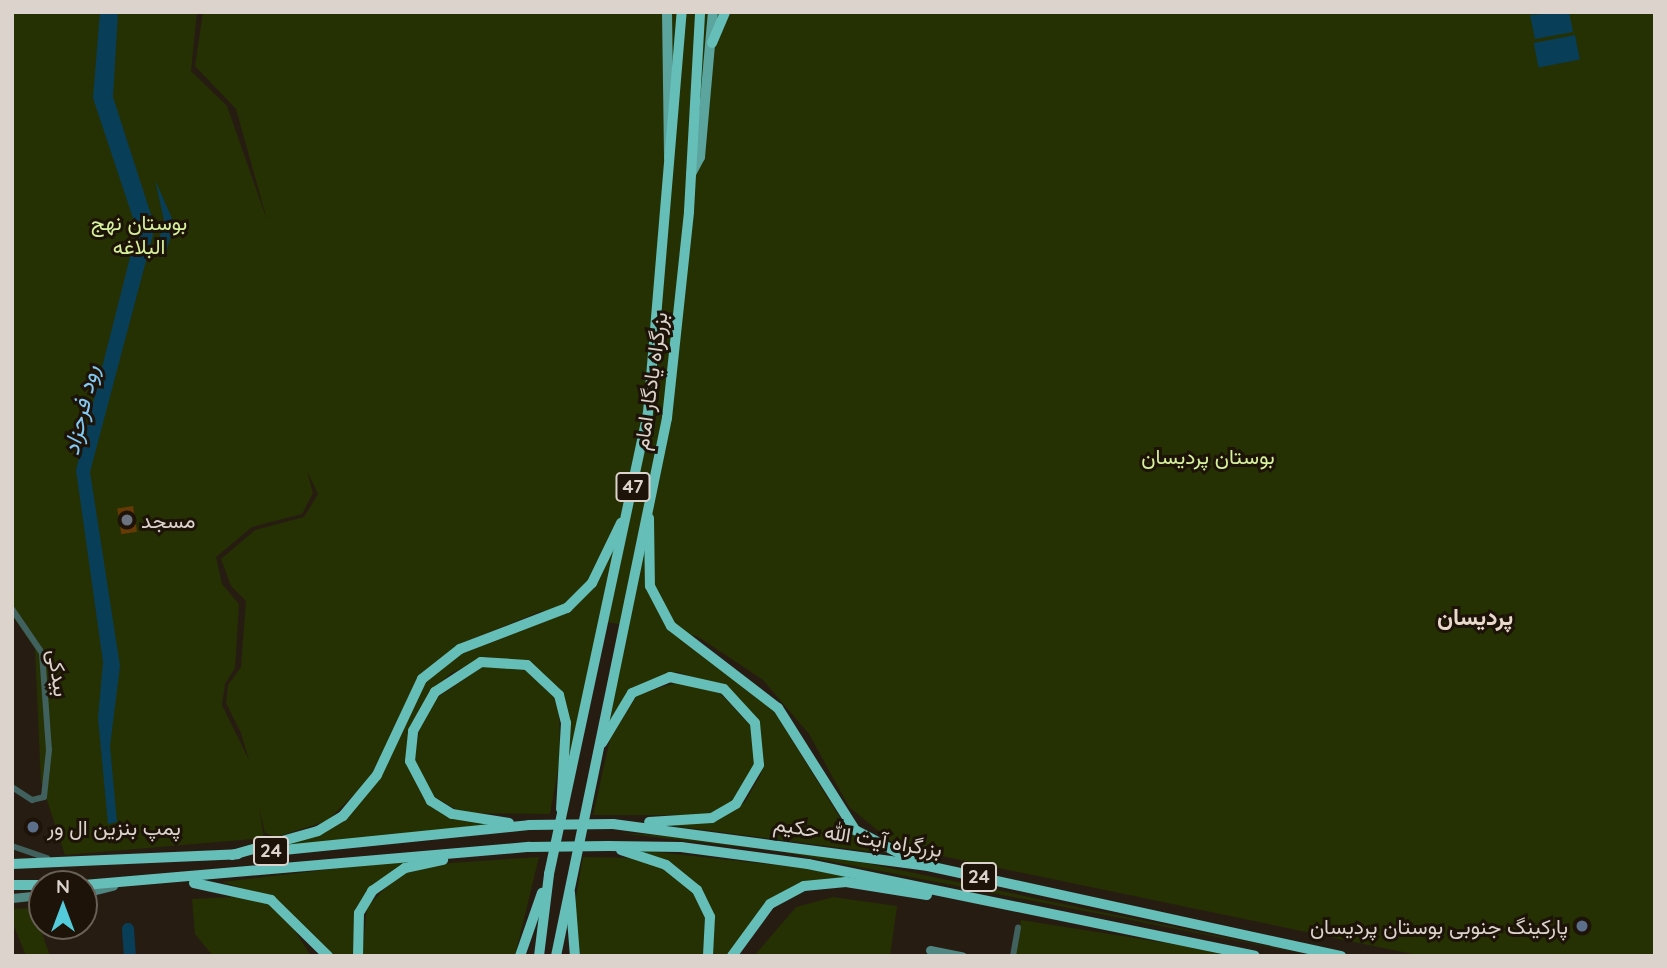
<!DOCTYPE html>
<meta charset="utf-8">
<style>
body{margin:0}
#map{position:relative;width:1667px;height:968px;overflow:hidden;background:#271c12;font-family:Quicksand,Vazirmatn,sans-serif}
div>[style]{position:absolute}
.green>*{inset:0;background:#253102}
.water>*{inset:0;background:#093e58;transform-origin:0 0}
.river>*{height:12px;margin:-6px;padding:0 6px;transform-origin:6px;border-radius:6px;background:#093e58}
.building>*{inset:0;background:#653a05;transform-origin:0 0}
.street>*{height:6px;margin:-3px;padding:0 3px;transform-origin:3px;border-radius:3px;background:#40615e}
.secondary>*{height:9px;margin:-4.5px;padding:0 4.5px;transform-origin:4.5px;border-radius:4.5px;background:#508782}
.primary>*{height:10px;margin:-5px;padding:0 5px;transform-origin:5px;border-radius:5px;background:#5ca49e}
.highway>*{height:10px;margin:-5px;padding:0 5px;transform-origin:5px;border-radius:5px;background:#66beb8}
.highway-bridge>*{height:10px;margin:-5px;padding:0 5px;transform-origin:5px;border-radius:5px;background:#66beb8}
.dots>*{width:19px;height:19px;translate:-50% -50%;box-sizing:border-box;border:4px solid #1d1309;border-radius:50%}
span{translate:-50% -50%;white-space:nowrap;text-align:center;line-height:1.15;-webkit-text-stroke:6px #1d1309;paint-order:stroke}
.shield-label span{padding:2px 5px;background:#1d1309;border:2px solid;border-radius:5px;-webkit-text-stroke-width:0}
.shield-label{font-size:19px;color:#dbd3cc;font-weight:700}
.park-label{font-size:21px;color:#d5f19a}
.street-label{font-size:21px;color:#dbd3cc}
.poi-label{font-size:21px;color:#dbd3cc}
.left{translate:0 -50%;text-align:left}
.right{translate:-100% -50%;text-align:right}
.water-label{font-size:23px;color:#83c9f4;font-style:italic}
.neighbourhood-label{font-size:23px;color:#e9d9cb;font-weight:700}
.frame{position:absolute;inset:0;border:14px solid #dbd3cc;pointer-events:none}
.north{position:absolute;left:28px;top:870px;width:70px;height:70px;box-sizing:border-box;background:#1d1309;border:2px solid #696057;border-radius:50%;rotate:0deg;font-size:19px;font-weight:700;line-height:28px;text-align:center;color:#dbd3cc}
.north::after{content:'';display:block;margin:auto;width:24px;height:32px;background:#53cbda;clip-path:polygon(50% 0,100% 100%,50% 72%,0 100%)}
</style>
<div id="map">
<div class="green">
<div style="clip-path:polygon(evenodd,12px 12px,197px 12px,191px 71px,227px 106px,267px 220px,236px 109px,195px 66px,203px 12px,1655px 12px,1655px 956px,1422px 956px,898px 847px,849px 807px,809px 734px,763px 680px,697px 636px,672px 632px,773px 709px,842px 821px,881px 853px,666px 825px,715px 821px,745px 802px,761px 774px,761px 730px,731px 690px,677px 672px,629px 691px,604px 730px,626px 625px,599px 621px,561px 796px,562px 694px,531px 663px,487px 657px,451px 673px,431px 692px,411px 726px,408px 766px,432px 807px,463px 821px,496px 824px,274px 847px,349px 816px,376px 783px,422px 685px,451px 658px,562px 615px,542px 611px,462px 643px,420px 675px,369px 780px,327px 821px,276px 837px,265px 833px,259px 807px,264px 838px,65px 855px,41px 782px,35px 649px,12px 615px,12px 12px,307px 471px,318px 494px,304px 517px,255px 530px,221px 559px,231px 586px,246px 601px,241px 667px,228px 685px,226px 703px,241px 733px,249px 760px,222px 705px,225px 684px,235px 668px,239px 604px,222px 584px,216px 557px,252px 527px,302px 514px,313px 493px,307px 471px)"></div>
<div style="clip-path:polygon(484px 666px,522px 668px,546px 684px,559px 705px,560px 759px,550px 814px,462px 813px,430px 794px,414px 761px,420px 725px,435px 699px)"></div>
<div style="clip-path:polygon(682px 681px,719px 692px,751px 726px,755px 767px,731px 803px,709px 815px,593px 815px,610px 739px,637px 695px)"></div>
<div style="clip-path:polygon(618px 833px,674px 836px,856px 861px,1314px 956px,778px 851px)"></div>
<div style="clip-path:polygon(638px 850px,802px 868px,890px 885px,793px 886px,764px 904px,727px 956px,712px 956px,714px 919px,693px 880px)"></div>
<div style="clip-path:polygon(539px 857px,515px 956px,362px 956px,367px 907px,397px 876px,436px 864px)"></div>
<div style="clip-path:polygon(583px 857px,636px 858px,671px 872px,691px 889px,705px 917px,703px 956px,578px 956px,575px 902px)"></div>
<div style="clip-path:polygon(417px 859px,371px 888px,355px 916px,353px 956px,332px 956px,276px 899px,222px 882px)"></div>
<div style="clip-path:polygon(252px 896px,283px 912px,311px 956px,213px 956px,195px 934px,192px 899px)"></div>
<div style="clip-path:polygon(833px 897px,897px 906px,890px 956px,754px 956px,796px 907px)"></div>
<div style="clip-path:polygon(33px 908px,50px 956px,26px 956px,12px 921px,12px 909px)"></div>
<div style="clip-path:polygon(1021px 920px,1179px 945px,1233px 956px,1013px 956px)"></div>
</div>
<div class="water">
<div style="clip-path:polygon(100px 12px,118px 12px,113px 97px,155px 227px,90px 472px,120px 666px,110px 746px,117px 822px,108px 824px,98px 718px,103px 662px,76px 470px,137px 230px,93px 98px)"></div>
<div style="clip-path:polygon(1569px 12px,1573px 32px,1535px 39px,1530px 15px)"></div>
<div style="left:1575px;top:35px;width:25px;height:42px;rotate:79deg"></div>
<div style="clip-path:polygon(155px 180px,174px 223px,165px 257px,155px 256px,164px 220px)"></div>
</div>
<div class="river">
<div style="left:128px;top:929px;width:27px;rotate:86deg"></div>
</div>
<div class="building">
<div style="left:133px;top:506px;width:26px;height:16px;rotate:81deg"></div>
</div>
<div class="street">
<div style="left:12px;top:609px;width:53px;rotate:55.7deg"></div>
<div style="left:42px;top:653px;width:97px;rotate:85.9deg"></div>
<div style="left:49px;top:750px;width:47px;rotate:96.1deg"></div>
<div style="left:44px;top:797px;width:12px;rotate:166deg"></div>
<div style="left:32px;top:800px;width:24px;rotate:-147deg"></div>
<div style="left:12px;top:846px;width:37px;rotate:19deg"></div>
<div style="left:1013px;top:956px;width:29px;rotate:-80deg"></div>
</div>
<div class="secondary">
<div style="left:84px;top:893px;width:30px;rotate:-14deg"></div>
<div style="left:12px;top:898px;width:30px;rotate:-6deg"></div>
<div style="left:930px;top:950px;width:33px;rotate:11deg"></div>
</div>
<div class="primary">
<div style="left:667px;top:12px;width:146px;rotate:89.2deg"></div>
<div style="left:691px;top:174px;width:19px;rotate:-62deg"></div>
<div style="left:700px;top:157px;width:146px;rotate:-84.9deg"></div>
</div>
<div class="highway">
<div style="left:712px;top:43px;width:34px;rotate:-67deg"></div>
<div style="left:649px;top:518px;width:68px;rotate:89.2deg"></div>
<div style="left:650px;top:586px;width:45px;rotate:62.3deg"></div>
<div style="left:671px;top:626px;width:135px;rotate:37.5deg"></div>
<div style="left:778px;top:708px;width:144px;rotate:57.7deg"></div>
<div style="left:855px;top:830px;width:62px;rotate:27.8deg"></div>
<div style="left:602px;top:743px;width:58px;rotate:-59deg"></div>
<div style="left:632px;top:693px;width:41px;rotate:-22.8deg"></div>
<div style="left:670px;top:677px;width:55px;rotate:12.5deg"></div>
<div style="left:724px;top:689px;width:46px;rotate:47.6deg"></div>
<div style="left:755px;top:723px;width:42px;rotate:84.6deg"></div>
<div style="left:759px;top:765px;width:45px;rotate:120.5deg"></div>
<div style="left:736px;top:804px;width:28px;rotate:150deg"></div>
<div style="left:712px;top:818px;width:63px;rotate:176.4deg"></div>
<div style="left:509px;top:823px;width:58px;rotate:-171deg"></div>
<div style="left:452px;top:814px;width:25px;rotate:-148deg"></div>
<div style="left:431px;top:801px;width:45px;rotate:-117.7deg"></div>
<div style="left:410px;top:761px;width:30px;rotate:-84deg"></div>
<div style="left:413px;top:731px;width:45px;rotate:-60.6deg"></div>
<div style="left:435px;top:692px;width:55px;rotate:-33.1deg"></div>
<div style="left:481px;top:662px;width:46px;rotate:3.7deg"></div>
<div style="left:527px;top:665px;width:44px;rotate:43.2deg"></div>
<div style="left:559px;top:695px;width:29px;rotate:76deg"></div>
<div style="left:566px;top:723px;width:86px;rotate:93.3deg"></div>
<div style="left:613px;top:824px;width:318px;rotate:7.6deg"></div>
<div style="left:928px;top:866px;width:423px;rotate:12.3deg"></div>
<div style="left:608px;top:846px;width:73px;rotate:0.8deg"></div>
<div style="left:681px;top:847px;width:128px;rotate:7.6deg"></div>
<div style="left:808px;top:864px;width:456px;rotate:11.6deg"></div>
<div style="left:621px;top:850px;width:47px;rotate:18.4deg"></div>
<div style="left:666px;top:865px;width:40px;rotate:39deg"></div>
<div style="left:697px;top:890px;width:30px;rotate:64deg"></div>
<div style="left:710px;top:917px;width:39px;rotate:93deg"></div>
<div style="left:264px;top:852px;width:266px;rotate:-5.8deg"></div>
<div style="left:232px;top:855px;width:89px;rotate:-15.6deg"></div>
<div style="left:318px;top:831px;width:29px;rotate:-31deg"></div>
<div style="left:343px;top:816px;width:53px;rotate:-50.3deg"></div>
<div style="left:377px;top:775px;width:106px;rotate:-64.9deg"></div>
<div style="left:422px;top:679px;width:48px;rotate:-38.3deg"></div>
<div style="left:460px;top:649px;width:115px;rotate:-21deg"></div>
<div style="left:567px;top:608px;width:35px;rotate:-45deg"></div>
<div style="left:592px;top:583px;width:67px;rotate:-64.2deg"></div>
<div style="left:12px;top:864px;width:226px;rotate:-2.5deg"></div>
<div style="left:194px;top:883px;width:79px;rotate:12.4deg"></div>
<div style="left:271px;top:900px;width:80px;rotate:44.5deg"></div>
<div style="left:12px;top:885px;width:30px"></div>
<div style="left:84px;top:885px;width:447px;rotate:-4.9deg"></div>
<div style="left:570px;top:893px;width:63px;rotate:85.5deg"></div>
<div style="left:358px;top:956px;width:43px;rotate:-88.7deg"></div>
<div style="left:359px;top:913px;width:26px;rotate:-59deg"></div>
<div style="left:372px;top:891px;width:40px;rotate:-34.9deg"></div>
<div style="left:405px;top:868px;width:39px;rotate:-12deg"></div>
<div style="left:520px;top:956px;width:67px;rotate:-70.8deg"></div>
<div style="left:539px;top:956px;width:83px;rotate:-83deg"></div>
<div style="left:549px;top:874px;width:472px;rotate:-77.9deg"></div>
<div style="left:648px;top:413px;width:402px;rotate:-85.2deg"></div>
<div style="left:556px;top:956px;width:549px;rotate:-78.34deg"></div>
<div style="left:667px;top:418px;width:208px;rotate:-83.9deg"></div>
<div style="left:689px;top:211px;width:199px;rotate:-86.8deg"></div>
<div style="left:732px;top:956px;width:64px;rotate:-53.8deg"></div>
<div style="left:770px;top:904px;width:38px;rotate:-28deg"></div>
<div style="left:804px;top:886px;width:42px;rotate:-5.4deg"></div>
<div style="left:846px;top:882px;width:82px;rotate:9.1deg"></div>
</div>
<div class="highway-bridge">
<div style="left:529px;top:825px;width:84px;rotate:-0.7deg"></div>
<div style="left:529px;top:847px;width:79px;rotate:-0.7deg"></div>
</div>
<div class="dots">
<div style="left:127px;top:520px;background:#6b7280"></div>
<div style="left:33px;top:827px;background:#5c6f8a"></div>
<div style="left:1582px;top:926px;background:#5c6f8a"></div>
</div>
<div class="shield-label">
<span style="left:633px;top:487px">47</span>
<span style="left:271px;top:851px">24</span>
<span style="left:979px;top:877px">24</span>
</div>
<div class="park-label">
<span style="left:139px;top:234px">بوستان نهج<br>البلاغه</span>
<span style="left:1208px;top:456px">بوستان پردیسان</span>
</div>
<div class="street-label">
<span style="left:650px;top:381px;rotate:-82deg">بزرگراه یادگار امام</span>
<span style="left:59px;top:673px;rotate:82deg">بیدکی</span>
<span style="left:858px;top:836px;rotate:9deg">بزرگراه آیت الله حکیم</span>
</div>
<div class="poi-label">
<span class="left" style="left:141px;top:520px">مسجد</span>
<span class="left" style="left:47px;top:827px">پمپ بنزین ال ور</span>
<span class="right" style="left:1568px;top:926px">پارکینگ جنوبی بوستان پردیسان</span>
</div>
<div class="water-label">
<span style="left:81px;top:410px;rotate:-77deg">رود فرحزاد</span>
</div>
<div class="neighbourhood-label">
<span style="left:1475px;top:617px">پردیسان</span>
</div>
<div class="frame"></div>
<div class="north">N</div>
</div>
